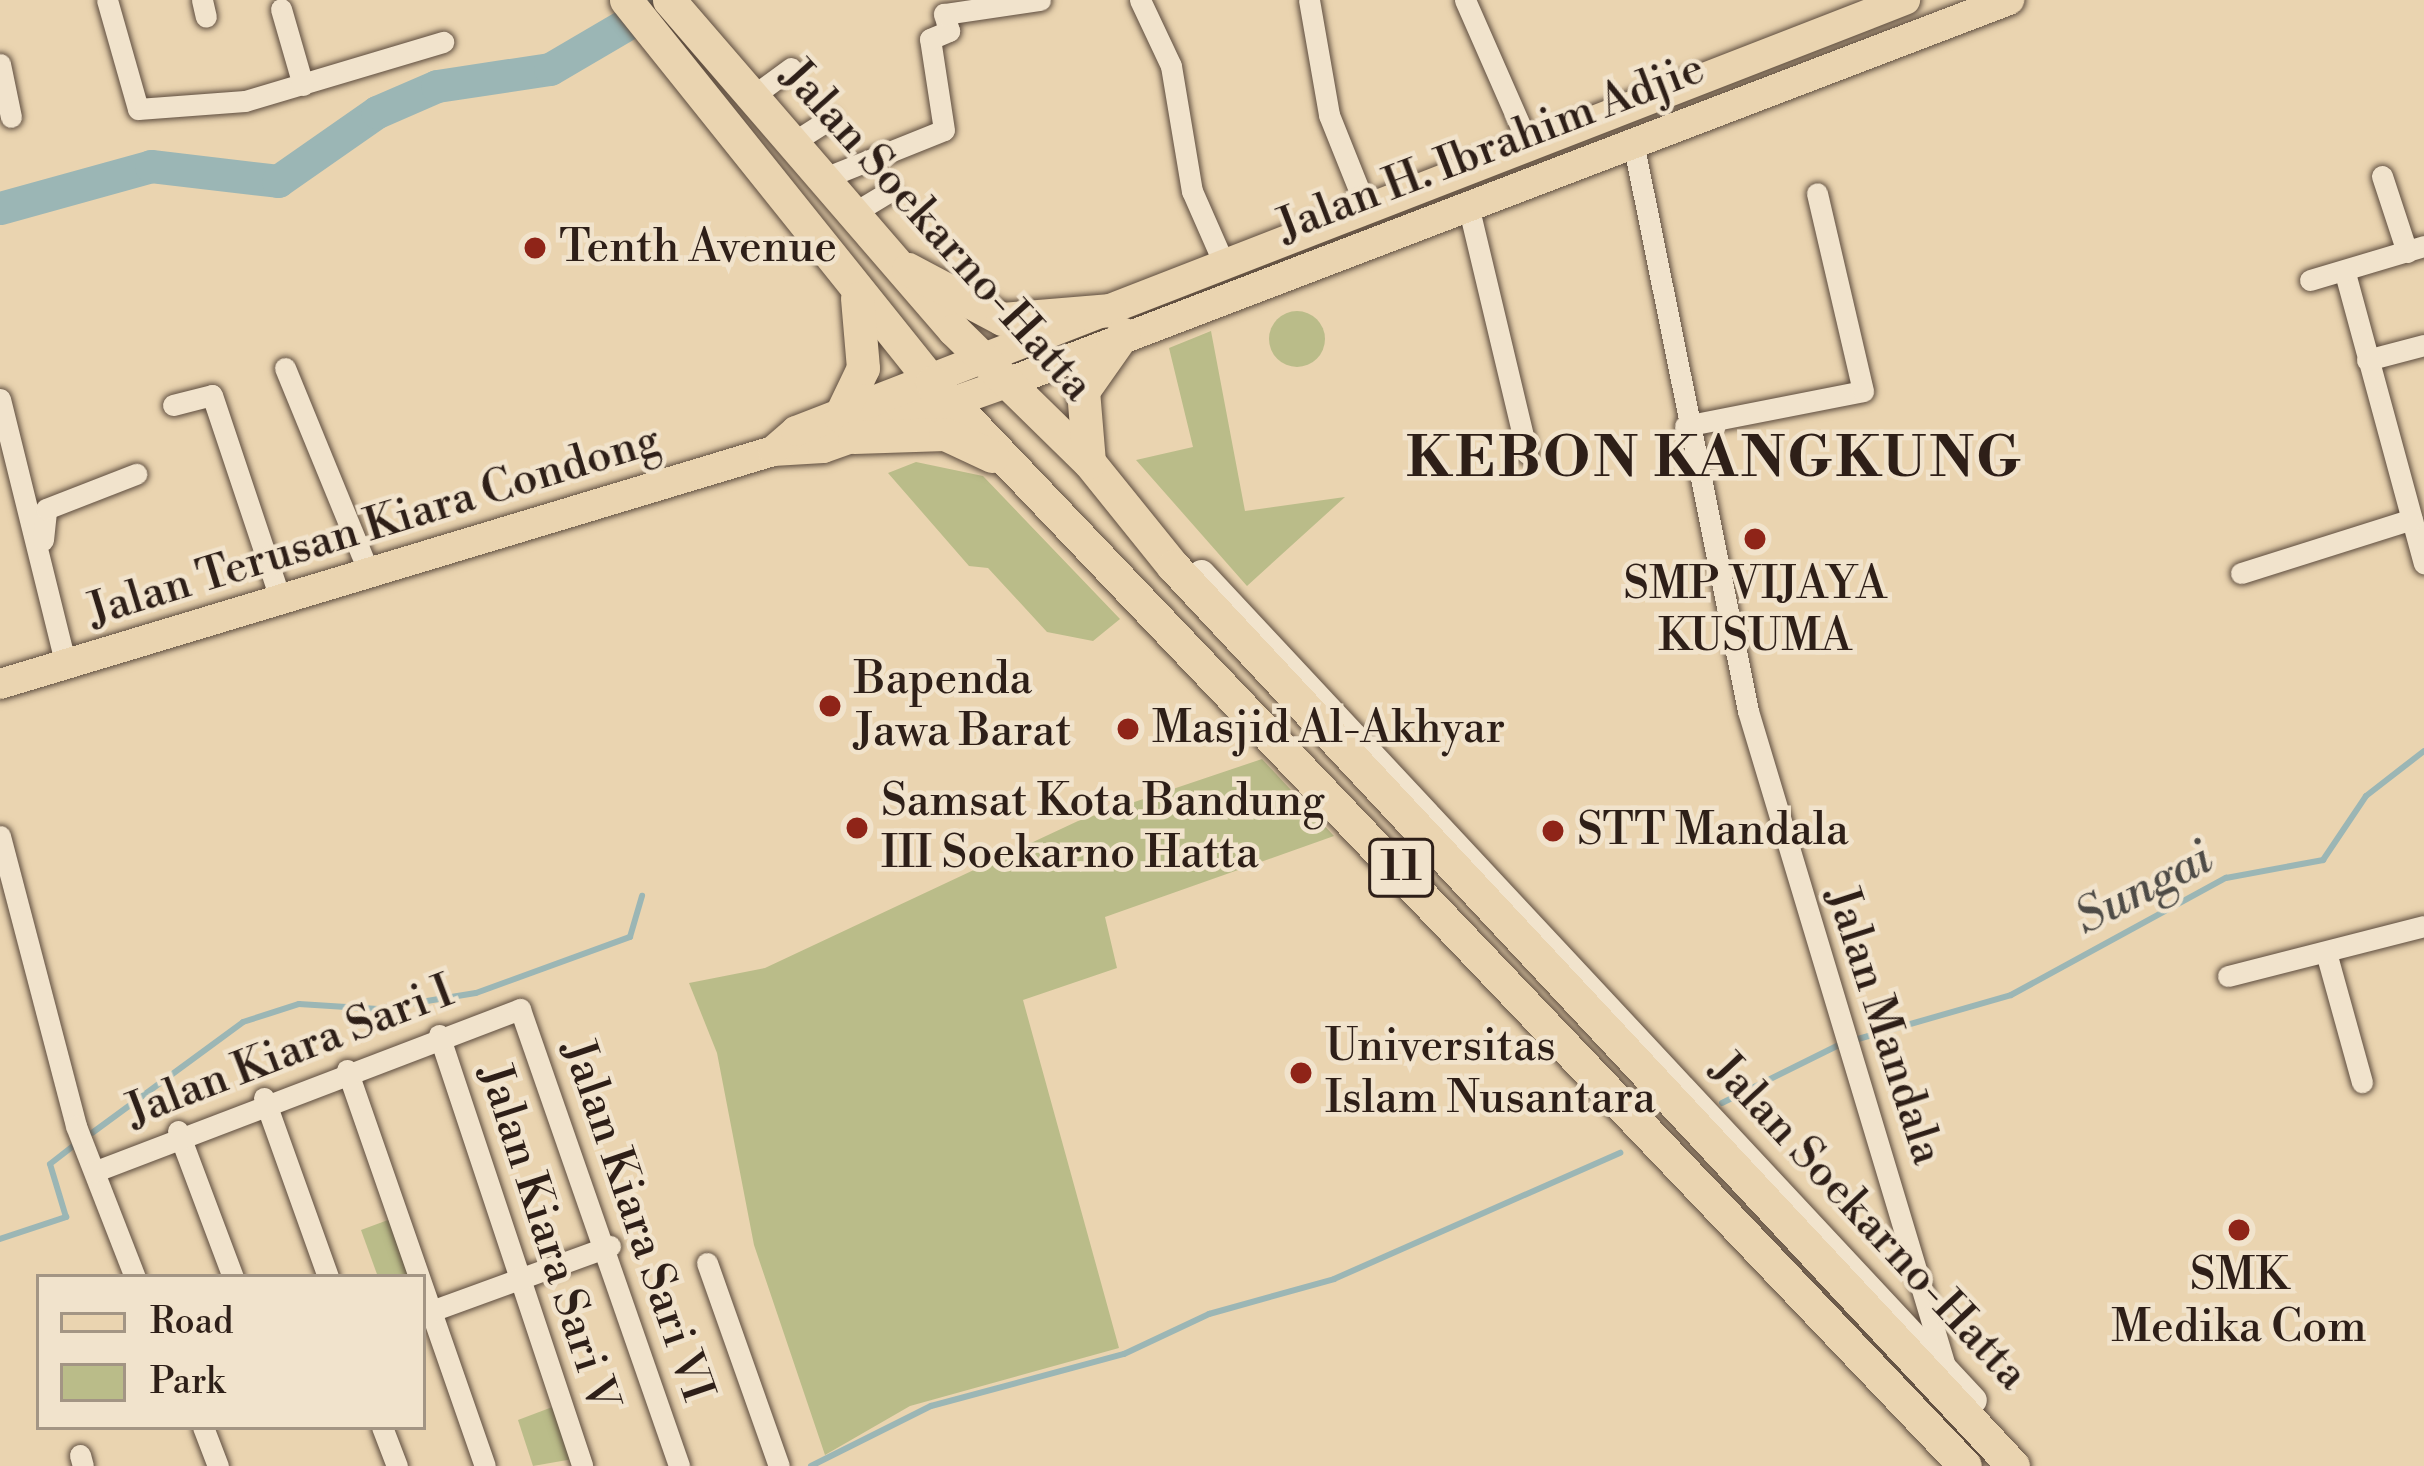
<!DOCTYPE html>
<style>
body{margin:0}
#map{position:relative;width:2424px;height:1466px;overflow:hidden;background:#ead4b0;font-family:"Libre Bodoni",serif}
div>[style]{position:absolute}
.green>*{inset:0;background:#babc89}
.round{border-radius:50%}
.stream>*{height:6px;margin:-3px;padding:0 3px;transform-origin:3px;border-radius:3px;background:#9bb6b5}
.river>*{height:33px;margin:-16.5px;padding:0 16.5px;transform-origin:16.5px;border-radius:16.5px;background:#9bb6b5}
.roads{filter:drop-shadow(0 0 3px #5d4c3e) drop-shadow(0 0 3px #5d4c3e)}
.minor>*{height:21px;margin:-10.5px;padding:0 10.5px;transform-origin:10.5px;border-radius:10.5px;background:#f1e3cc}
.secondary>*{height:27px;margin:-13.5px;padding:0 13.5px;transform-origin:13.5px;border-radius:13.5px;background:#f1e3cc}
.primary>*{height:30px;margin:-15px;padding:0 15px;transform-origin:15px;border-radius:15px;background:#ead4b0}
.trunk>*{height:33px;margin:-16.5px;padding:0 16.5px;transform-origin:16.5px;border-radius:16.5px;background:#ead4b0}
.dots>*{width:33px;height:33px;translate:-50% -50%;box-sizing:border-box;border:6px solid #f1e3cc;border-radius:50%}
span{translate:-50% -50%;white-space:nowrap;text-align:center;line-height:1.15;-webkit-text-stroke:9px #f1e3cc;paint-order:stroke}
.shield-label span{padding:3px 9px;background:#f1e3cc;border:3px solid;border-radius:9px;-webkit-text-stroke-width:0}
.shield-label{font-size:42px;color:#2e1f18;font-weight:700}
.street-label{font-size:45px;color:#2e1f18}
.poi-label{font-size:45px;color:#2e1f18}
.left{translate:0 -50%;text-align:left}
.water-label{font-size:48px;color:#4f4c47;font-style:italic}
.district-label{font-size:57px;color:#2e1f18;font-weight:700;letter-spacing:3px}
.legend{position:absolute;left:36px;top:1274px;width:390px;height:156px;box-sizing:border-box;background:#f1e3cc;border:3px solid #a39584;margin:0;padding:15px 21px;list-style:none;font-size:36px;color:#2e1f18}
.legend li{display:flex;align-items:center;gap:24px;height:60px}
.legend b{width:60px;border:3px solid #a39584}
</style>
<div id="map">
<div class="green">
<div class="round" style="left:1269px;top:311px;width:56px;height:56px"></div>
<div style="clip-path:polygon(1211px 331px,1245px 511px,1345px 497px,1247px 586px,1136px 460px,1193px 447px,1169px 348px)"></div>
<div style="clip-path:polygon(916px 462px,983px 476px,1120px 619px,1093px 641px,1047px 632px,988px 568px,969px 566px,888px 473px)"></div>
<div style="clip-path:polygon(1262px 759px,1334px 836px,1105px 917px,1117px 968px,1023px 1000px,1119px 1348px,910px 1406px,825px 1455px,754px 1245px,717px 1053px,689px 983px,765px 968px,1078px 821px)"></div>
<div style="clip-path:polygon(396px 1217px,418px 1277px,378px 1277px,361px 1230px)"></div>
<div style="clip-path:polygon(555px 1406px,573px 1459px,533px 1466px,518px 1420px)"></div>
</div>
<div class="stream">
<div style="left:1858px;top:1039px;width:159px;rotate:-16deg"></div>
<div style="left:2011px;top:995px;width:245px;rotate:-28.6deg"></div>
<div style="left:2226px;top:878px;width:99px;rotate:-10.5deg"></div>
<div style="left:2323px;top:860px;width:77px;rotate:-56.1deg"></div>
<div style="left:2366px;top:796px;width:73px;rotate:-37.8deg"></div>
<div style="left:1722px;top:1103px;width:131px;rotate:-26.4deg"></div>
<div style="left:92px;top:1133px;width:187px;rotate:-36.3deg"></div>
<div style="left:243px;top:1022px;width:59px;rotate:-17.8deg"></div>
<div style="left:299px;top:1004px;width:79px;rotate:3.6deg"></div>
<div style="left:378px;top:1009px;width:99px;rotate:-9.3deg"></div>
<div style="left:476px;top:993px;width:164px;rotate:-20deg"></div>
<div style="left:630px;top:937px;width:43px;rotate:-73.7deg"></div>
<div style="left:0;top:1239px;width:70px;rotate:-18.4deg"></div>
<div style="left:66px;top:1217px;width:55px;rotate:-106.8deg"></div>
<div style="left:50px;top:1164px;width:28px;rotate:-38deg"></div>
<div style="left:811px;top:1466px;width:134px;rotate:-26.6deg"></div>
<div style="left:931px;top:1406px;width:200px;rotate:-15.1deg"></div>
<div style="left:1124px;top:1354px;width:94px;rotate:-25.2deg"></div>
<div style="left:1209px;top:1314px;width:130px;rotate:-15.6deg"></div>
<div style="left:1334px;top:1279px;width:313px;rotate:-23.8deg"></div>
</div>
<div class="river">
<div style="left:0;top:208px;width:157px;rotate:-15.5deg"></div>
<div style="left:151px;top:166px;width:128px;rotate:6.7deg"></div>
<div style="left:278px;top:181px;width:121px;rotate:-34.9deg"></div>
<div style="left:377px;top:112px;width:65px;rotate:-23.4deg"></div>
<div style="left:437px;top:86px;width:114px;rotate:-8.6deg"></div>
<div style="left:550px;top:69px;width:129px;rotate:-30.4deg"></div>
</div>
<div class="roads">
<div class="minor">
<div style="left:107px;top:0;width:113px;rotate:74.1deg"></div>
<div style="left:138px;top:109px;width:107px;rotate:-4.3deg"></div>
<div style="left:245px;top:101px;width:207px;rotate:-16.6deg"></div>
<div style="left:202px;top:0;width:17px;rotate:77deg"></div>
<div style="left:1140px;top:0;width:73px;rotate:64.8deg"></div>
<div style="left:1171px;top:66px;width:127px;rotate:80.5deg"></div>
<div style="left:1192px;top:191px;width:82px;rotate:66.3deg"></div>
<div style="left:1309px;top:0;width:117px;rotate:80.1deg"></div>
<div style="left:1329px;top:115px;width:102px;rotate:68.2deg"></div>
<div style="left:1465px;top:0;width:159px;rotate:66.3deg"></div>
<div style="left:281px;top:9px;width:79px;rotate:73.9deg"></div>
<div style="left:0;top:64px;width:54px;rotate:78.3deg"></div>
<div style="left:753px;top:96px;width:47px;rotate:-36.4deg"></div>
<div style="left:1633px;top:142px;width:581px;rotate:78.57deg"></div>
<div style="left:1748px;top:711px;width:684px;rotate:73.26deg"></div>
<div style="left:792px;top:143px;width:43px;rotate:-32.6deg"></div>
<div style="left:2382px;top:176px;width:80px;rotate:71.8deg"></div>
<div style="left:822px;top:179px;width:131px;rotate:-21.9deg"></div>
<div style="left:944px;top:130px;width:92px;rotate:-98.7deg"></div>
<div style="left:930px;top:39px;width:21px;rotate:-23deg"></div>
<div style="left:949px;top:31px;width:18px;rotate:-106deg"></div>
<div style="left:944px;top:14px;width:97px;rotate:-8.3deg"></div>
<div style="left:1468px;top:205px;width:255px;rotate:76.6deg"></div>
<div style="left:852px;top:214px;width:44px;rotate:-31.2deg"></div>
<div style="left:2345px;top:273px;width:301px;rotate:74.8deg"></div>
<div style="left:2310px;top:280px;width:119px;rotate:-16.6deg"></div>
<div style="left:2367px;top:360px;width:59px;rotate:-14.7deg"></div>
<div style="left:285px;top:368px;width:222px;rotate:67.7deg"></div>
<div style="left:0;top:399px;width:275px;rotate:76.1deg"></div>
<div style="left:173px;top:405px;width:40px;rotate:-14.4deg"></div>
<div style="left:212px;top:395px;width:217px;rotate:71.5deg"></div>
<div style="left:1685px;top:426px;width:181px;rotate:-11.1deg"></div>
<div style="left:1863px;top:391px;width:203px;rotate:-103.1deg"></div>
<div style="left:43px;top:540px;width:31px;rotate:-84deg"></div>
<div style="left:46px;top:509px;width:97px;rotate:-21.3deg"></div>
<div style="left:2241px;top:573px;width:179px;rotate:-17.5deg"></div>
<div style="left:0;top:836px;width:300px;rotate:75.3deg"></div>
<div style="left:76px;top:1126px;width:162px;rotate:68.7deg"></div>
<div style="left:2327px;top:956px;width:131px;rotate:74.5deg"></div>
<div style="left:2228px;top:976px;width:202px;rotate:-14.3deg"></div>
<div style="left:439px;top:1035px;width:454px;rotate:71.6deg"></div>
<div style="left:347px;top:1070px;width:419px;rotate:70.8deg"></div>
<div style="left:264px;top:1098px;width:190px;rotate:70.3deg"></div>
<div style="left:178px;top:1131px;width:156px;rotate:69.4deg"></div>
<div style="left:96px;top:1171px;width:454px;rotate:-20.9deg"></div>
<div style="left:520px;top:1009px;width:484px;rotate:70.8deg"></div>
<div style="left:707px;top:1263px;width:215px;rotate:70.5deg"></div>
<div style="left:423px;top:1314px;width:199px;rotate:-20deg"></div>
<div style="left:203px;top:1427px;width:42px;rotate:69deg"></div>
<div style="left:382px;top:1427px;width:42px;rotate:69deg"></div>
<div style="left:80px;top:1455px;width:11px;rotate:75deg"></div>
</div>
<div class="secondary">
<div style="left:1201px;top:573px;width:1131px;rotate:46.97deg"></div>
</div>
<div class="primary">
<div style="left:773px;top:451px;width:50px;rotate:-3.4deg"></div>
<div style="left:823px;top:448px;width:195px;rotate:-19.5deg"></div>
<div style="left:1007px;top:383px;width:1073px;rotate:-20.92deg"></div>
<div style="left:0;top:684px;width:807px;rotate:-16.77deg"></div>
<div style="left:773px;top:451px;width:30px;rotate:-41deg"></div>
<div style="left:796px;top:431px;width:1190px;rotate:-21.24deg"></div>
</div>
<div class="trunk">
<div style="left:626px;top:0;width:489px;rotate:51.3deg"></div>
<div style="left:932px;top:382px;width:1497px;rotate:46.38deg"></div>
<div style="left:669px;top:0;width:436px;rotate:49.2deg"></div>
<div style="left:954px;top:330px;width:189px;rotate:44.4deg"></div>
<div style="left:1089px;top:462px;width:134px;rotate:51.1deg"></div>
<div style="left:1173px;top:566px;width:1231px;rotate:46.97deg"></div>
<div style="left:908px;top:269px;width:106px;rotate:28deg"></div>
<div style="left:1002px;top:319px;width:109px;rotate:-4.7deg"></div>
<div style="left:840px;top:416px;width:53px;rotate:-64.4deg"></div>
<div style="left:863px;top:368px;width:70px;rotate:-94.9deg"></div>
<div style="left:854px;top:437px;width:91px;rotate:-1.9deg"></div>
<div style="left:945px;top:434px;width:52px;rotate:25.1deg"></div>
<div style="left:1089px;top:462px;width:71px;rotate:-94.8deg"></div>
<div style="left:1083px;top:391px;width:70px;rotate:-54.9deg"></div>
</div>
</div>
<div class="dots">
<div style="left:535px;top:248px;background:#8f2418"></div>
<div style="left:1755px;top:539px;background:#8f2418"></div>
<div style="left:830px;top:706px;background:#8f2418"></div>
<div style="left:1128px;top:729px;background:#8f2418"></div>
<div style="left:857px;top:828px;background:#8f2418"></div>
<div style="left:1553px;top:831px;background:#8f2418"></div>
<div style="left:1301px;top:1073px;background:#8f2418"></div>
<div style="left:2239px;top:1230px;background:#8f2418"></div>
</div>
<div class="shield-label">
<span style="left:1401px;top:868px">11</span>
</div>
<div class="street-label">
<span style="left:1491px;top:148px;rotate:-21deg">Jalan H. Ibrahim Adjie</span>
<span style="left:937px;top:231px;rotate:48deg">Jalan Soekarno-Hatta</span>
<span style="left:374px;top:526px;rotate:-17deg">Jalan Terusan Kiara Condong</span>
<span style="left:1884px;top:1026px;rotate:72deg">Jalan Mandala</span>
<span style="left:290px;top:1052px;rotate:-21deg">Jalan Kiara Sari I</span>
<span style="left:637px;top:1221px;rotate:71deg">Jalan Kiara Sari VI</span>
<span style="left:1869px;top:1222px;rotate:47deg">Jalan Soekarno-Hatta</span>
<span style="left:548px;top:1238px;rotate:72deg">Jalan Kiara Sari V</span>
</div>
<div class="poi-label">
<span class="left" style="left:559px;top:248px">Tenth Avenue</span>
<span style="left:1755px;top:611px">SMP VIJAYA<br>KUSUMA</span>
<span class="left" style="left:854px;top:706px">Bapenda<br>Jawa Barat</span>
<span class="left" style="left:1152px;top:729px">Masjid Al-Akhyar</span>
<span class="left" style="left:881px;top:828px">Samsat Kota Bandung<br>III Soekarno Hatta</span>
<span class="left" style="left:1577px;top:831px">STT Mandala</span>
<span class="left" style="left:1325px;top:1073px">Universitas<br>Islam Nusantara</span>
<span style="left:2239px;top:1302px">SMK<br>Medika Com</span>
</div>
<div class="water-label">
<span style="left:2144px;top:889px;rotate:-27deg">Sungai</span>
</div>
<div class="district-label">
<span style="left:1715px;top:460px">KEBON KANGKUNG</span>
</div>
<ul class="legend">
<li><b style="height:15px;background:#ead4b0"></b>Road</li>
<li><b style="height:33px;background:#babc89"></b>Park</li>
</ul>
</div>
